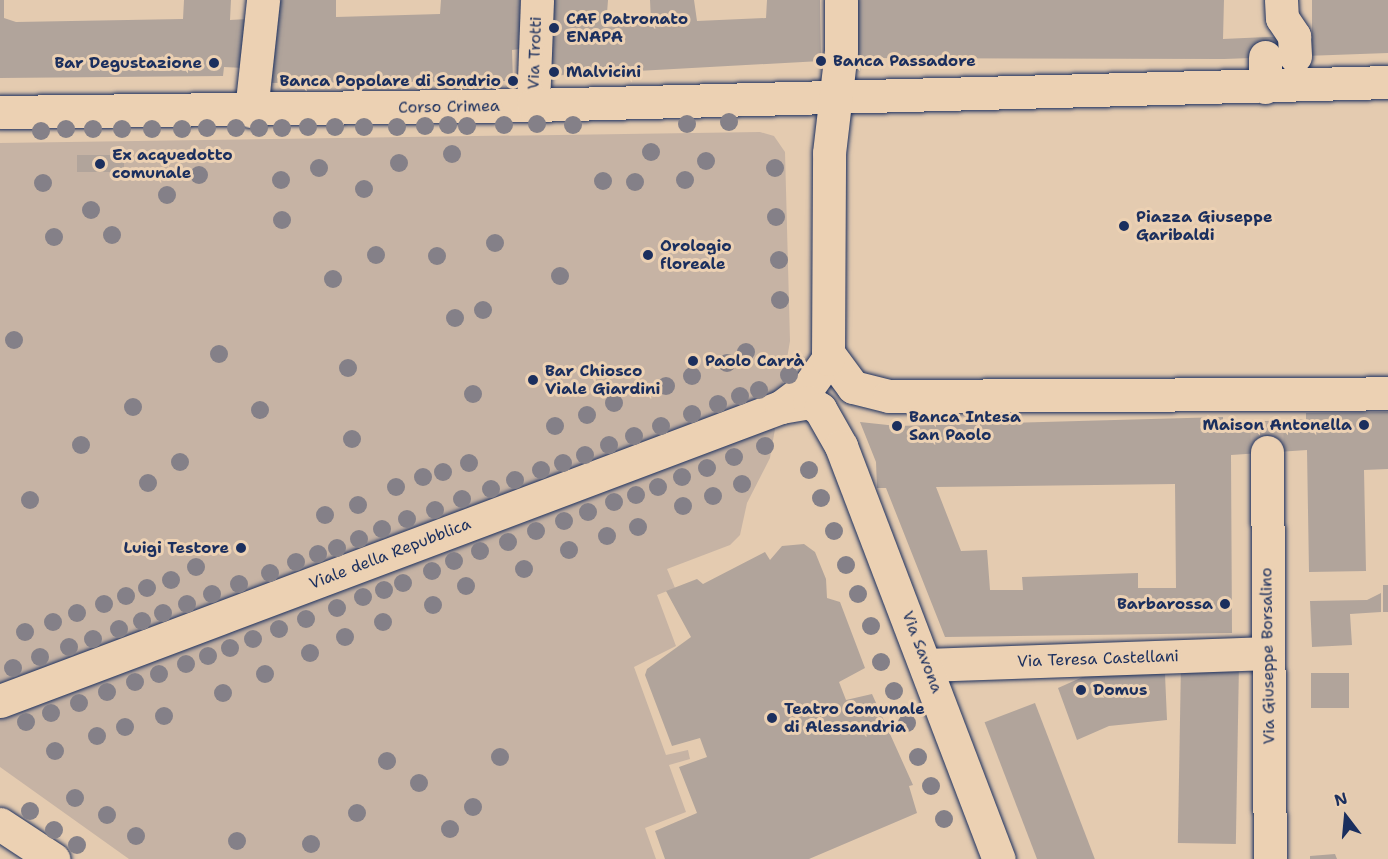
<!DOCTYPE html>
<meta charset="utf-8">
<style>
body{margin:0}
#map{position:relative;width:1388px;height:859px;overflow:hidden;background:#e4cbb0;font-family:"Shantell Sans",sans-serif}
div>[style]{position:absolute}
.green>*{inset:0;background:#c6b3a4}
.building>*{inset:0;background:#b1a49b;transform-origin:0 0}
.minor-tunnel>*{height:33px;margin-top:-16.5px;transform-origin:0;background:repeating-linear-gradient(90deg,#bcaca0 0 33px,transparent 0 49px)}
.roads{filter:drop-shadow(0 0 2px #1b2f5e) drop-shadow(0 0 2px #1b2f5e)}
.minor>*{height:33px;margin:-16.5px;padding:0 16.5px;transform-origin:16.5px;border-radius:16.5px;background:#ecd1b3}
.major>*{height:33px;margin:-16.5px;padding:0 16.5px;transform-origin:16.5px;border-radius:16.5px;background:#ecd1b3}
.trees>*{width:18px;height:18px;margin:-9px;border-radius:50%;background:#848088}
.dots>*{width:16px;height:16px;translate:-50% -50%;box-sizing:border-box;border:3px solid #ecd1b3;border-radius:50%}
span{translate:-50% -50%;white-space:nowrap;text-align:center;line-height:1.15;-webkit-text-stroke:6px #ecd1b3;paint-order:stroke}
.poi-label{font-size:16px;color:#1b2f5e;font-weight:700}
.left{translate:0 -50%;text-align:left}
.right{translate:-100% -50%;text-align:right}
.street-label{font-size:16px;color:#1b2f5e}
.north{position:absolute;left:1316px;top:787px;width:60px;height:60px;-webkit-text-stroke:4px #ecd1b3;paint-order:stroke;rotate:344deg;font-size:16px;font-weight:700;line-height:24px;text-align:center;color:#1b2f5e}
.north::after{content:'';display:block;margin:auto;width:21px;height:27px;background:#1b2f5e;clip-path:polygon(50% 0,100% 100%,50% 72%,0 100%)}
</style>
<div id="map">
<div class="green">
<div style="clip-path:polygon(760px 132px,774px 136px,785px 152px,790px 341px,770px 458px,747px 503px,740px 535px,730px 545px,667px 569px,675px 588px,657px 595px,676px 646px,634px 667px,666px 755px,688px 750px,690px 759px,669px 765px,686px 812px,645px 828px,656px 859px,129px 859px,0 767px,0 143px)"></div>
</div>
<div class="building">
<div style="clip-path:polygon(0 0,4px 0,4px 18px,16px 22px,183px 19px,184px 0,231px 0,230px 20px,247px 19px,244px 68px,224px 67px,223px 76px,0 78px)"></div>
<div style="clip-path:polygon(269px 0,336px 0,336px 17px,440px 14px,441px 0,520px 0,520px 49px,512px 50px,513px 81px,265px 83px)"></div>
<div style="clip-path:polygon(548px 0,608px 0,606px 27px,651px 23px,650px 0,694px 0,697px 21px,766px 18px,767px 0,820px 0,821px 61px,547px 76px)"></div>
<div style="clip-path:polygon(858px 0,1224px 0,1223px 39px,1312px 35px,1312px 0,1388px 0,1388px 53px,1224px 59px,858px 58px)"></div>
<div style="left:124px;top:155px;width:17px;height:47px;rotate:90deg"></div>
<div style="clip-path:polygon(evenodd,1388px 412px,1388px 469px,1364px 470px,1366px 571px,1309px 572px,1307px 450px,1231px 455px,1232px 633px,945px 637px,886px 488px,877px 488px,876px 462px,860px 422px,897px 426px,1223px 417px,1223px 423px,1306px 419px,1306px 413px,1388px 412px,1175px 484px,1176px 588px,1138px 588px,1138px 573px,1022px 577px,1023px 590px,990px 590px,987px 550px,961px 551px,936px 487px,1175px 484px)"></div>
<div style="clip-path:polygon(804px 544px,815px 552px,826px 579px,827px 598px,840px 602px,865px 668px,839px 682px,846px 700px,872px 694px,913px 785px,909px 786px,917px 813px,809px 859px,665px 859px,655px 831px,697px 813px,679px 767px,707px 757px,700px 738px,672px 746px,645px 675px,647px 669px,691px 637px,666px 591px,697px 579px,703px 584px,765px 552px,770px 560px,782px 546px)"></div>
<div style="left:1388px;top:585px;width:27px;height:5px;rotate:90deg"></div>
<div style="clip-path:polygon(1381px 593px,1381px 612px,1350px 614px,1352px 645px,1312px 647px,1310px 601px,1367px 600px)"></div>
<div style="left:1239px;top:663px;width:181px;height:58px;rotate:91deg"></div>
<div style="clip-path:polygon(1094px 672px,1165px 674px,1167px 720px,1109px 726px,1077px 740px,1058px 688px)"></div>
<div style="left:1311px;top:673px;width:38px;height:35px"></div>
<div style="left:1035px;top:703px;width:167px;height:54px;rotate:69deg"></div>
<div style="clip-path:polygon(1335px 854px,1337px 859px,1310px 859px,1310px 856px)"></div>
</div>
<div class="minor-tunnel">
<div style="left:1267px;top:421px;width:31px;rotate:90deg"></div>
</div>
<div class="roads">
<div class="minor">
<div style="left:1281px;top:0;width:18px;rotate:87deg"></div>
<div style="left:1282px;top:18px;width:22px;rotate:56deg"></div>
<div style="left:1294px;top:36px;width:20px;rotate:87deg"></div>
<div style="left:1265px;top:57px;width:30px;rotate:90deg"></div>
<div style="left:533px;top:105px;width:105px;rotate:-87.8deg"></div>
<div style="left:251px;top:111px;width:112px;rotate:-83.8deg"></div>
<div style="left:0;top:112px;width:533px;rotate:-0.75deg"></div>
<div style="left:533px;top:105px;width:855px;rotate:-1.54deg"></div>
<div style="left:828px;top:353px;width:42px;rotate:53.7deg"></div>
<div style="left:853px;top:387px;width:37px;rotate:14deg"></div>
<div style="left:889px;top:396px;width:499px;rotate:-0.3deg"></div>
<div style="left:781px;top:407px;width:35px;rotate:-37deg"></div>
<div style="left:809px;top:386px;width:33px;rotate:-55deg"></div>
<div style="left:828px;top:359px;width:206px;rotate:-89.7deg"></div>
<div style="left:829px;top:153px;width:103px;rotate:-83.3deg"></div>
<div style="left:841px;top:51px;width:51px;rotate:-90deg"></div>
<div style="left:1267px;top:452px;width:407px;rotate:89.6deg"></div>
<div style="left:927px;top:665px;width:341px;rotate:-2deg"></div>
<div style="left:0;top:701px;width:835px;rotate:-20.63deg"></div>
<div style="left:781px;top:407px;width:28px;rotate:-10deg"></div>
<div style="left:809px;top:402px;width:13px;rotate:32deg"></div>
<div style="left:820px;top:409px;width:43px;rotate:60.4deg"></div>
<div style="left:841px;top:446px;width:442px;rotate:69.1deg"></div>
</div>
<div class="major">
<div style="left:0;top:824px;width:64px;rotate:33.4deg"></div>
</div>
</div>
<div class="trees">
<div style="left:729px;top:122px"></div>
<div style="left:537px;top:124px"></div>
<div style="left:687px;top:124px"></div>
<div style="left:448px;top:125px"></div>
<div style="left:504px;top:125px"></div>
<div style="left:573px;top:125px"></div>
<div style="left:425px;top:126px"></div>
<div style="left:467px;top:126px"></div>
<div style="left:308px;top:127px"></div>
<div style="left:335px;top:127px"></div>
<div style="left:364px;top:127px"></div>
<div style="left:397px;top:127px"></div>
<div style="left:207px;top:128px"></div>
<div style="left:236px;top:128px"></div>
<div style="left:259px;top:128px"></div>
<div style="left:282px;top:128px"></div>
<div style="left:66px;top:129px"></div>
<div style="left:93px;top:129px"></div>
<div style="left:122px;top:129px"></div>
<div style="left:152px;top:129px"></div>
<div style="left:182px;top:129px"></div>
<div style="left:41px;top:131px"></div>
<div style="left:651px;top:152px"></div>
<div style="left:452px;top:154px"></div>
<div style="left:706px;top:161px"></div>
<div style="left:399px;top:163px"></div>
<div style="left:319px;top:168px"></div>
<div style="left:775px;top:168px"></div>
<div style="left:199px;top:175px"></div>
<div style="left:281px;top:180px"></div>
<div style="left:685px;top:180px"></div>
<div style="left:603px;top:181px"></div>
<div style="left:635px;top:182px"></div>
<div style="left:43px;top:183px"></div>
<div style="left:364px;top:189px"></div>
<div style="left:167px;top:195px"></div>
<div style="left:91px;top:210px"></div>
<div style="left:776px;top:217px"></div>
<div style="left:282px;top:220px"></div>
<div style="left:112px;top:235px"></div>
<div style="left:54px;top:237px"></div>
<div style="left:495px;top:243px"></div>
<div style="left:376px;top:255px"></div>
<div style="left:437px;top:256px"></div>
<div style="left:779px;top:260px"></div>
<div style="left:560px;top:276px"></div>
<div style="left:333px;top:279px"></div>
<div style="left:780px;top:300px"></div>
<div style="left:483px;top:310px"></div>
<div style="left:455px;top:318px"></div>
<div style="left:14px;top:340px"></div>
<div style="left:746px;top:352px"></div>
<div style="left:219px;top:354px"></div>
<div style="left:727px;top:363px"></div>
<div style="left:348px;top:368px"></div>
<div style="left:789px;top:375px"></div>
<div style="left:692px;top:376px"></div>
<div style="left:666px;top:386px"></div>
<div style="left:759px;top:390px"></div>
<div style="left:473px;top:394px"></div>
<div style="left:740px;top:396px"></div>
<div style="left:614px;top:403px"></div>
<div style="left:718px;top:404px"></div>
<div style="left:133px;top:407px"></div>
<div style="left:260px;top:410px"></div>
<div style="left:692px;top:414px"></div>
<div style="left:587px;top:415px"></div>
<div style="left:555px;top:426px"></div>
<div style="left:661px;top:426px"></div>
<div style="left:634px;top:436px"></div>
<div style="left:352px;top:439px"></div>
<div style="left:81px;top:445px"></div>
<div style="left:609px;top:445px"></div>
<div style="left:765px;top:446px"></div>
<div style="left:585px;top:455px"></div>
<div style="left:734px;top:457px"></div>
<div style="left:180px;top:462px"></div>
<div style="left:469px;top:463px"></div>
<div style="left:563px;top:463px"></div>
<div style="left:707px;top:468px"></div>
<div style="left:541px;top:470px"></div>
<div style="left:809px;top:470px"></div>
<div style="left:443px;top:472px"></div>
<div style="left:423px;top:477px"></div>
<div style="left:682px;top:477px"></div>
<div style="left:515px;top:480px"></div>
<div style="left:148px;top:483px"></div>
<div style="left:742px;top:484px"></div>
<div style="left:396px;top:487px"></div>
<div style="left:658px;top:487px"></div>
<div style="left:491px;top:489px"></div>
<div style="left:636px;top:495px"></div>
<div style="left:713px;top:496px"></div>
<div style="left:821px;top:498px"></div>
<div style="left:462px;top:499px"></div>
<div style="left:30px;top:500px"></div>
<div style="left:614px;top:502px"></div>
<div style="left:358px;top:505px"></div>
<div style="left:683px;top:506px"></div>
<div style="left:435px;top:510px"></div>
<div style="left:588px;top:512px"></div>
<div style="left:325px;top:515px"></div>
<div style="left:407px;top:519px"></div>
<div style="left:564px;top:521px"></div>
<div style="left:638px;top:527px"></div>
<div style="left:382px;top:529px"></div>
<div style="left:536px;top:531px"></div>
<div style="left:834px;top:531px"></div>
<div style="left:607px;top:536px"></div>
<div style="left:359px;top:539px"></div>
<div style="left:508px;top:542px"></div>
<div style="left:337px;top:548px"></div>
<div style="left:569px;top:550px"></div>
<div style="left:480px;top:551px"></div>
<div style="left:318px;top:554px"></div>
<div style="left:454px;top:561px"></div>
<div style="left:296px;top:562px"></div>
<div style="left:846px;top:565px"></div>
<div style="left:196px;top:567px"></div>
<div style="left:524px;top:569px"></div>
<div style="left:432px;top:571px"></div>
<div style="left:270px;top:573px"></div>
<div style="left:171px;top:580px"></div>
<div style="left:403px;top:583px"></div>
<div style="left:239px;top:584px"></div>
<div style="left:466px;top:586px"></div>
<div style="left:147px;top:588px"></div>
<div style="left:384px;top:590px"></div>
<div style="left:212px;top:594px"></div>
<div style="left:858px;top:594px"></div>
<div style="left:126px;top:596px"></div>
<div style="left:363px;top:597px"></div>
<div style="left:104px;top:604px"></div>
<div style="left:187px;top:604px"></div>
<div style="left:433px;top:605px"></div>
<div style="left:337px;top:608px"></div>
<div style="left:77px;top:613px"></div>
<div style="left:163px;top:613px"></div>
<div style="left:306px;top:619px"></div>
<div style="left:142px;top:621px"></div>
<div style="left:53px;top:622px"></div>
<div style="left:383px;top:622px"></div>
<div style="left:871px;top:626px"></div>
<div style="left:119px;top:629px"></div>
<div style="left:279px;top:629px"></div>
<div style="left:25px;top:632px"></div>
<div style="left:345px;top:637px"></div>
<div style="left:93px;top:639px"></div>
<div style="left:253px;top:639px"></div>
<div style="left:69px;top:647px"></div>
<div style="left:230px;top:648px"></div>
<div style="left:310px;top:653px"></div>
<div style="left:208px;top:656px"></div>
<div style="left:40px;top:657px"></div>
<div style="left:881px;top:662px"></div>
<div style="left:186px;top:664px"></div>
<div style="left:13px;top:668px"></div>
<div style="left:159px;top:674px"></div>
<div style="left:265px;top:674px"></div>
<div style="left:135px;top:682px"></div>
<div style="left:894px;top:691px"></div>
<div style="left:107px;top:692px"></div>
<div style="left:223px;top:693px"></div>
<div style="left:79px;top:703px"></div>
<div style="left:51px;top:713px"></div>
<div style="left:164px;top:716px"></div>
<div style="left:26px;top:722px"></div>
<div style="left:907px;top:723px"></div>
<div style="left:125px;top:727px"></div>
<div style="left:97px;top:736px"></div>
<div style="left:55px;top:751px"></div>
<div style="left:500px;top:757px"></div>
<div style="left:918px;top:757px"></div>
<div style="left:387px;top:761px"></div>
<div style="left:419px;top:783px"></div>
<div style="left:931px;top:786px"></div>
<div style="left:75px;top:798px"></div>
<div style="left:473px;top:807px"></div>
<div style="left:30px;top:811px"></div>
<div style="left:357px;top:813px"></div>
<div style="left:107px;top:815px"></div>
<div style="left:944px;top:819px"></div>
<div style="left:450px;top:829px"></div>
<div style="left:54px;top:830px"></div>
<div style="left:136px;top:836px"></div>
<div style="left:237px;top:841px"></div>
<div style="left:311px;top:844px"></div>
<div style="left:77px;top:845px"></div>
</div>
<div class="dots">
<div style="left:554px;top:28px;background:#1b2f5e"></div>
<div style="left:821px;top:61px;background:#1b2f5e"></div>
<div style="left:214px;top:63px;background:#1b2f5e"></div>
<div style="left:554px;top:72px;background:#1b2f5e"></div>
<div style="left:513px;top:81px;background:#1b2f5e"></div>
<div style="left:100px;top:164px;background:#1b2f5e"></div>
<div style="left:1124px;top:226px;background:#1b2f5e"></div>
<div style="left:648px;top:255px;background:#1b2f5e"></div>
<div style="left:693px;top:361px;background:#1b2f5e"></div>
<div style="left:533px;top:380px;background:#1b2f5e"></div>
<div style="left:1364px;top:425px;background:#1b2f5e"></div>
<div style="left:897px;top:426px;background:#1b2f5e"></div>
<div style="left:241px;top:548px;background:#1b2f5e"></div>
<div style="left:1225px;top:604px;background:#1b2f5e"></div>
<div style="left:1081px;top:690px;background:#1b2f5e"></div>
<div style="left:772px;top:718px;background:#1b2f5e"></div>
</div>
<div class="poi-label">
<span class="left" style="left:566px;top:28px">CAF Patronato<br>ENAPA</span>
<span class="left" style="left:833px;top:61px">Banca Passadore</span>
<span class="right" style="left:202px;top:63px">Bar Degustazione</span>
<span class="left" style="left:566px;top:72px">Malvicini</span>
<span class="right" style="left:501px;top:81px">Banca Popolare di Sondrio</span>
<span class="left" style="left:112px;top:164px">Ex acquedotto<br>comunale</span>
<span class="left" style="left:1136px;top:226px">Piazza Giuseppe<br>Garibaldi</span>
<span class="left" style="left:660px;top:255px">Orologio<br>floreale</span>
<span class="left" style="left:705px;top:361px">Paolo Carrà</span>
<span class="left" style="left:545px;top:380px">Bar Chiosco<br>Viale Giardini</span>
<span class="left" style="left:909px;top:426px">Banca Intesa<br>San Paolo</span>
<span class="right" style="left:1352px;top:425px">Maison Antonella</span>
<span class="right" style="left:229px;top:548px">Luigi Testore</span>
<span class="right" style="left:1213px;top:604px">Barbarossa</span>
<span class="left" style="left:1093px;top:690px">Domus</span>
<span class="left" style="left:784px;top:718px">Teatro Comunale<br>di Alessandria</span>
</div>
<div class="street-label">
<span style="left:535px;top:53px;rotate:-88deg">Via Trotti</span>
<span style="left:449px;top:107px;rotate:-1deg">Corso Crimea</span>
<span style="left:390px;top:554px;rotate:-21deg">Viale della Repubblica</span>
<span style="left:922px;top:652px;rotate:69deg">Via Savona</span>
<span style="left:1268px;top:656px;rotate:-91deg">Via Giuseppe Borsalino</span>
<span style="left:1098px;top:659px;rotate:-2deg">Via Teresa Castellani</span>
</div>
<div class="north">N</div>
</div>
